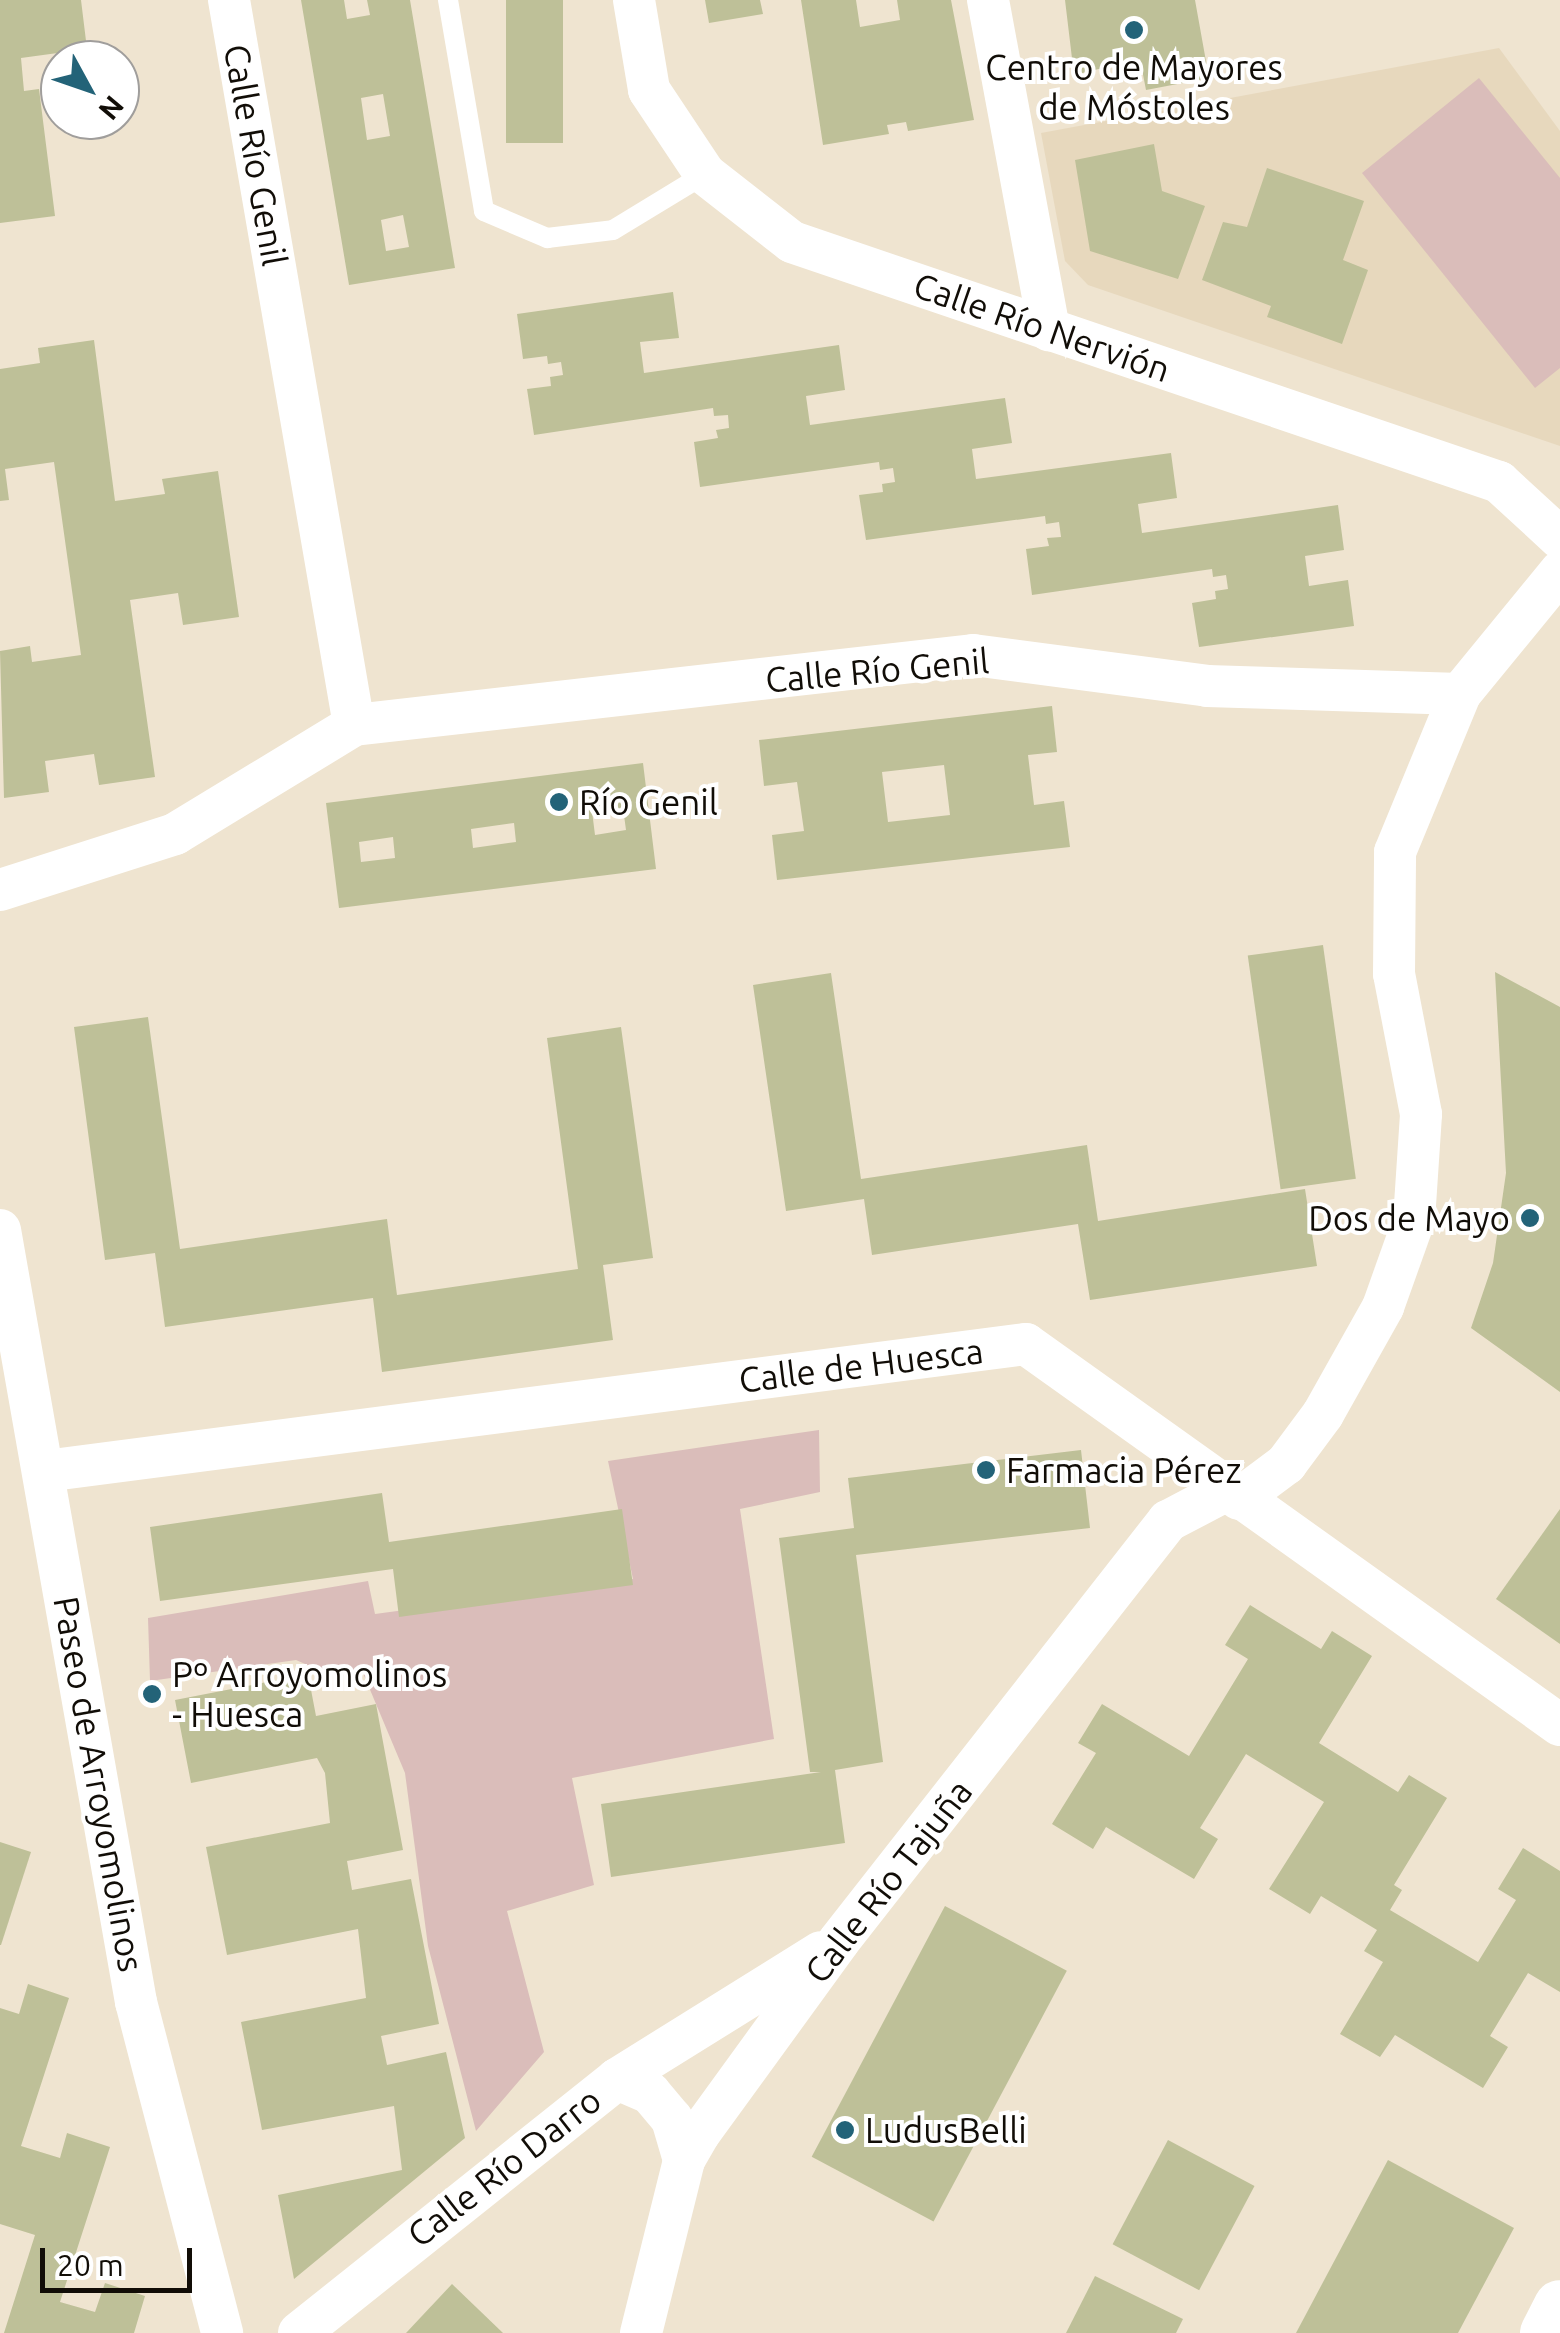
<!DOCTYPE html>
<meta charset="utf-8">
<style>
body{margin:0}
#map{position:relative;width:1560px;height:2333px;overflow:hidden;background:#efe4d0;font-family:Ubuntu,sans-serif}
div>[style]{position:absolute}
.built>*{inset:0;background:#e7d8bd}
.green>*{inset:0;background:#dabdba}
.building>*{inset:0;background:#bec098;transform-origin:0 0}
.service>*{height:20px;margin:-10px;padding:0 10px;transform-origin:10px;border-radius:10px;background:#fff}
.minor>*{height:42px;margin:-21px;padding:0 21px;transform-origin:21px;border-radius:21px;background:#fff}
.tertiary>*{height:52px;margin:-26px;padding:0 26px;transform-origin:26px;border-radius:26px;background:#fff}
.dots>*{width:28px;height:28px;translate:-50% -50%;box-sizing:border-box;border:5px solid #fff;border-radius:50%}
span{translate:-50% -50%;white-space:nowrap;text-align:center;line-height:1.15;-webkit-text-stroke:8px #fff;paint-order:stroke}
.poi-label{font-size:35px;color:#110d07}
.left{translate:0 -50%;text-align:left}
.right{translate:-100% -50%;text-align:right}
.street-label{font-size:35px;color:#110d07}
.north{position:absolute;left:40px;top:40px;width:100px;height:100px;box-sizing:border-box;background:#fff;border:2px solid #a09e9c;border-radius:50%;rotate:130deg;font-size:28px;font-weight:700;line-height:40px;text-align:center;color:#110d07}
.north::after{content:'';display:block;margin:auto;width:35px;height:45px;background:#236378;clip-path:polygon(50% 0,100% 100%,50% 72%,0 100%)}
.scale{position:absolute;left:40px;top:2248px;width:152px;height:45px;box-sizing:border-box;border:5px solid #110d07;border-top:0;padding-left:12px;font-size:30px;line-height:35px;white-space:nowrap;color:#110d07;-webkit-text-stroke:8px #fff;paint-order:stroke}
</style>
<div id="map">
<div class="built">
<div style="clip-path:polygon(1499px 48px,1560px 131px,1560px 446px,1088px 285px,1065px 261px,1041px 133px)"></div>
</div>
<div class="green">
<div style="clip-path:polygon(1479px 78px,1560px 178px,1560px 368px,1535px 388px,1362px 173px)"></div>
<div style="clip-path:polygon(819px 1430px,820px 1492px,740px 1509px,774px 1739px,572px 1778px,594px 1885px,507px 1911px,544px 2052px,476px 2131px,428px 1946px,405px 1773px,363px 1673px,319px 1670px,296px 1660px,150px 1681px,148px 1618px,368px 1581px,375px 1614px,633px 1579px,608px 1461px)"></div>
</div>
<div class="building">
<div style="clip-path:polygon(0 0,81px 0,87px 49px,21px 58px,24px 91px,39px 89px,55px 216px,0 223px)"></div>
<div style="clip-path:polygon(evenodd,301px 0,344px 0,347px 19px,370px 15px,367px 0,410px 0,455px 268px,349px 285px,301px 0,383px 94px,390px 136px,367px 140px,361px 98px,383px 94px,301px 0,403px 215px,409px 247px,386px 251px,381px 220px,403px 215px)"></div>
<div style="left:506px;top:0;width:57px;height:143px"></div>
<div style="clip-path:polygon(705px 0,760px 0,763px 14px,709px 23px)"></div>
<div style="clip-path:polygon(801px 0,856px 0,860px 27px,900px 20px,897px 0,951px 0,974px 120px,908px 131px,906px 122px,887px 125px,889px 134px,823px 145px)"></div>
<div style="clip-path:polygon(1065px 0,1195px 0,1209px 78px,1146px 90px,1140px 59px,1074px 75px)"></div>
<div style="clip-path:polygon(1154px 144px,1162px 191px,1205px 206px,1178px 279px,1090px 251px,1075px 160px)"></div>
<div style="clip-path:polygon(1267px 168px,1364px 201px,1343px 260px,1368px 270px,1342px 344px,1267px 317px,1271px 306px,1202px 280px,1223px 222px,1247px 227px)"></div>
<div style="clip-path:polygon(673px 292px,679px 338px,640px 342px,644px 373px,839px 345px,845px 390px,806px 396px,810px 425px,1005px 398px,1012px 443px,972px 449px,976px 479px,1171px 453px,1177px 498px,1138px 504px,1142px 533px,1338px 505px,1344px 550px,1305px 556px,1309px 586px,1348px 580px,1354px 626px,1199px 647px,1192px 603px,1216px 599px,1215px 591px,1228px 589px,1226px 575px,1213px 577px,1212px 569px,1032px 595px,1026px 549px,1049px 546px,1047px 538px,1061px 537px,1059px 522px,1046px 524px,1045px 516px,866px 540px,859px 495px,883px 492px,882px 484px,895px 482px,893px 468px,880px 470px,879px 462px,700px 487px,694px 442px,718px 438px,716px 430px,729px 428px,728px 415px,714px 416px,713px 408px,534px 435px,527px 389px,551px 386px,550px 377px,563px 375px,561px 362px,548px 364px,547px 356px,523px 359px,517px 314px)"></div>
<div style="clip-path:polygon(94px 340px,115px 501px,165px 494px,162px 479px,218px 471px,239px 617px,183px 625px,178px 593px,130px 600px,155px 777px,99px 785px,94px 754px,45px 761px,49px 792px,4px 798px,0 651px,30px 646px,32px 662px,81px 655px,54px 462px,5px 469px,9px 500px,0 501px,0 369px,40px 363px,38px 348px)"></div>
<div style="clip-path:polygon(evenodd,1052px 706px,1057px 752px,1028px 755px,1034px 805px,1064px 801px,1070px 847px,777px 880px,772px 835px,804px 831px,797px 782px,764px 786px,759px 740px,1052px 706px,944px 765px,950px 815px,888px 822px,882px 772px,944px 765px)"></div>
<div style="clip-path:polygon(evenodd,643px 763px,656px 869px,339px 908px,326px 803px,643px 763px,623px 808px,626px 830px,595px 835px,592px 811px,623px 808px,643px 763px,514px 823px,516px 842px,473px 848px,471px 829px,514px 823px,643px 763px,393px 837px,395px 858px,361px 862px,359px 842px,393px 837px)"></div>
<div style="left:1323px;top:945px;width:236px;height:76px;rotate:82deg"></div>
<div style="clip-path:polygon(1495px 972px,1560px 1007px,1560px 1392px,1471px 1328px,1493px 1263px,1506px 1173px)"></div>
<div style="clip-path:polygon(831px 973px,861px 1179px,1087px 1145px,1098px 1221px,1305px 1189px,1317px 1266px,1090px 1300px,1078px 1224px,872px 1255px,864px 1199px,786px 1211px,753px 985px)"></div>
<div style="clip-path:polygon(148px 1017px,180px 1249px,387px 1219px,397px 1295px,578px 1269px,547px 1038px,621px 1027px,653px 1258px,603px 1265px,613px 1340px,382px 1372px,373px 1298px,165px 1327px,155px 1253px,105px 1260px,74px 1027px)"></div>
<div style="clip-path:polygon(1081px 1450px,1090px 1528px,856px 1555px,883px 1762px,835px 1770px,845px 1843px,611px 1877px,601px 1804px,821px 1772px,810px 1772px,779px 1538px,854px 1528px,848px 1478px)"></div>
<div style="clip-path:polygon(382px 1493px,389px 1542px,622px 1509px,633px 1585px,399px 1617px,393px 1569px,160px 1601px,150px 1527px)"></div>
<div style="clip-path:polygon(1560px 1509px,1560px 1644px,1496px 1599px)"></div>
<div style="clip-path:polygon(1250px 1605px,1321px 1649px,1332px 1631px,1372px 1656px,1319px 1743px,1398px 1792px,1409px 1775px,1447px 1798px,1394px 1885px,1402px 1890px,1390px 1910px,1478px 1962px,1516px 1900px,1498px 1889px,1523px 1848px,1560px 1871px,1560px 1992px,1528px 1973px,1490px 2036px,1508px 2047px,1483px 2088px,1395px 2035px,1380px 2057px,1340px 2034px,1383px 1962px,1364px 1951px,1377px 1930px,1321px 1896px,1310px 1914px,1269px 1889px,1324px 1802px,1246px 1754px,1200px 1828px,1218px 1839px,1194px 1879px,1106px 1827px,1093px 1849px,1052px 1824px,1096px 1753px,1078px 1743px,1102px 1704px,1189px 1756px,1248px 1659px,1225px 1645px)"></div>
<div style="clip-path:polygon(308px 1674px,316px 1716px,376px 1704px,403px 1850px,347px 1861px,352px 1890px,411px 1879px,439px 2024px,381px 2036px,387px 2065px,446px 2052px,465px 2138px,294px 2279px,278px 2195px,402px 2170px,394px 2106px,262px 2130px,241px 2022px,366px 1998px,358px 1929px,227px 1955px,206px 1847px,330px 1823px,325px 1773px,317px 1758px,191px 1783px,175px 1700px)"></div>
<div style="clip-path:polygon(0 1842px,31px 1852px,1px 1945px,0 1945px)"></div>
<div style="left:945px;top:1906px;width:138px;height:284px;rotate:28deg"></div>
<div style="clip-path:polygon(28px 1984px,69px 1998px,21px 2146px,60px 2158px,67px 2133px,110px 2147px,60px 2302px,95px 2312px,105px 2283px,145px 2296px,134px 2333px,4px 2333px,35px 2235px,0 2224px,0 2008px,19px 2014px)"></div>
<div style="left:1168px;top:2140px;width:98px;height:118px;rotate:28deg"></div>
<div style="clip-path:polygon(1388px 2160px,1514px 2228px,1458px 2333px,1296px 2333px)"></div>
<div style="clip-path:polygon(1095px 2276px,1183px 2319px,1176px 2333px,1066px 2333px)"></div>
<div style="clip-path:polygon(452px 2284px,503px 2333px,406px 2333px)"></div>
</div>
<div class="service">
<div style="left:448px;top:0;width:214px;rotate:80.3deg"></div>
<div style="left:484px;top:211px;width:69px;rotate:23.2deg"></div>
<div style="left:547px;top:238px;width:66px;rotate:-6.9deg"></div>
<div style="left:613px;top:230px;width:108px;rotate:-31.3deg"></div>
</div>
<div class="minor">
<div style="left:229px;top:0;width:736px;rotate:80.22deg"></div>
<div style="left:634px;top:0;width:91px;rotate:80.5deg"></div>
<div style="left:649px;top:90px;width:101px;rotate:56.3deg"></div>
<div style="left:705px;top:174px;width:110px;rotate:38deg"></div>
<div style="left:792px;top:242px;width:747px;rotate:18.75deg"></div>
<div style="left:1499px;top:482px;width:83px;rotate:42.6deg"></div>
<div style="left:988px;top:0;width:336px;rotate:79.5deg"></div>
<div style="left:0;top:890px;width:184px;rotate:-17.7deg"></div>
<div style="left:175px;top:834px;width:210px;rotate:-31.3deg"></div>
<div style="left:354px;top:725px;width:623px;rotate:-6.45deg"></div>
<div style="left:973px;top:655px;width:236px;rotate:7.5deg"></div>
<div style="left:1207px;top:686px;width:253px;rotate:1.8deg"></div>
<div style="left:0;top:1230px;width:784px;rotate:80.01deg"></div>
<div style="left:136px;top:2002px;width:342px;rotate:75.4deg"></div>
<div style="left:45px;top:1471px;width:989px;rotate:-7.38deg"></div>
<div style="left:1026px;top:1344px;width:656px;rotate:35.51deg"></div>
<div style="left:1239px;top:1499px;width:59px;rotate:-36.7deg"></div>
<div style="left:1286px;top:1464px;width:62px;rotate:-53.5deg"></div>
<div style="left:1323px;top:1414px;width:123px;rotate:-60.7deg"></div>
<div style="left:1383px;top:1307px;width:92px;rotate:-70.4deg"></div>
<div style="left:1414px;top:1220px;width:106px;rotate:-86.2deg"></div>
<div style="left:1421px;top:1114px;width:143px;rotate:-100.9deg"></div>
<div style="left:1394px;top:974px;width:122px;rotate:-89.5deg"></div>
<div style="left:1395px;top:852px;width:171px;rotate:-67.6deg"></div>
<div style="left:1460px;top:694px;width:158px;rotate:-50.7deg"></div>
<div style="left:617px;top:2079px;width:36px;rotate:23deg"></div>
<div style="left:650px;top:2093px;width:34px;rotate:50deg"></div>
<div style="left:672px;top:2119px;width:43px;rotate:73.7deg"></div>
<div style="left:299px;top:2333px;width:407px;rotate:-38.6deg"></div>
<div style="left:617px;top:2079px;width:240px;rotate:-31.9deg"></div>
<div style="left:641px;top:2333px;width:178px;rotate:-76deg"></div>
<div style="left:684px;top:2160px;width:30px;rotate:-60deg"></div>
<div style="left:699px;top:2134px;width:238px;rotate:-54deg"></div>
<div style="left:839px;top:1941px;width:534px;rotate:-51.93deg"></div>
<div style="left:1168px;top:1521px;width:69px;rotate:-27.7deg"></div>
</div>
<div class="tertiary">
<div style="left:1546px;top:2333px;width:30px;rotate:-63deg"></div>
</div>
<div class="dots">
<div style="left:1134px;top:30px;background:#236378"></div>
<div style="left:559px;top:802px;background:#236378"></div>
<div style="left:1530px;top:1218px;background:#236378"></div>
<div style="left:986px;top:1470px;background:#236378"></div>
<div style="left:152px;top:1694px;background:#236378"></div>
<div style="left:845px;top:2130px;background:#236378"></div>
</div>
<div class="poi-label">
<span style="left:1134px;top:87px">Centro de Mayores<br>de Móstoles</span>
<span class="left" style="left:579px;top:802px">Río Genil</span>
<span class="right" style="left:1510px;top:1218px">Dos de Mayo</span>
<span class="left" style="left:1006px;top:1470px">Farmacia Pérez</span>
<span class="left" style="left:172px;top:1694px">Pº Arroyomolinos<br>- Huesca</span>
<span class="left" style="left:865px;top:2130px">LudusBelli</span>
</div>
<div class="street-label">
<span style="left:256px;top:155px;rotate:80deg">Calle Río Genil</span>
<span style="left:1042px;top:327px;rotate:19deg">Calle Río Nervión</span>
<span style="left:877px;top:670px;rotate:-5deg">Calle Río Genil</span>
<span style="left:861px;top:1365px;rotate:-7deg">Calle de Huesca</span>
<span style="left:99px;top:1784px;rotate:80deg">Paseo de Arroyomolinos</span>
<span style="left:888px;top:1881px;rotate:-52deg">Calle Río Tajuña</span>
<span style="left:504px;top:2167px;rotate:-38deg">Calle Río Darro</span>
</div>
<div class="north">N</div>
<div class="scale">20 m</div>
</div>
